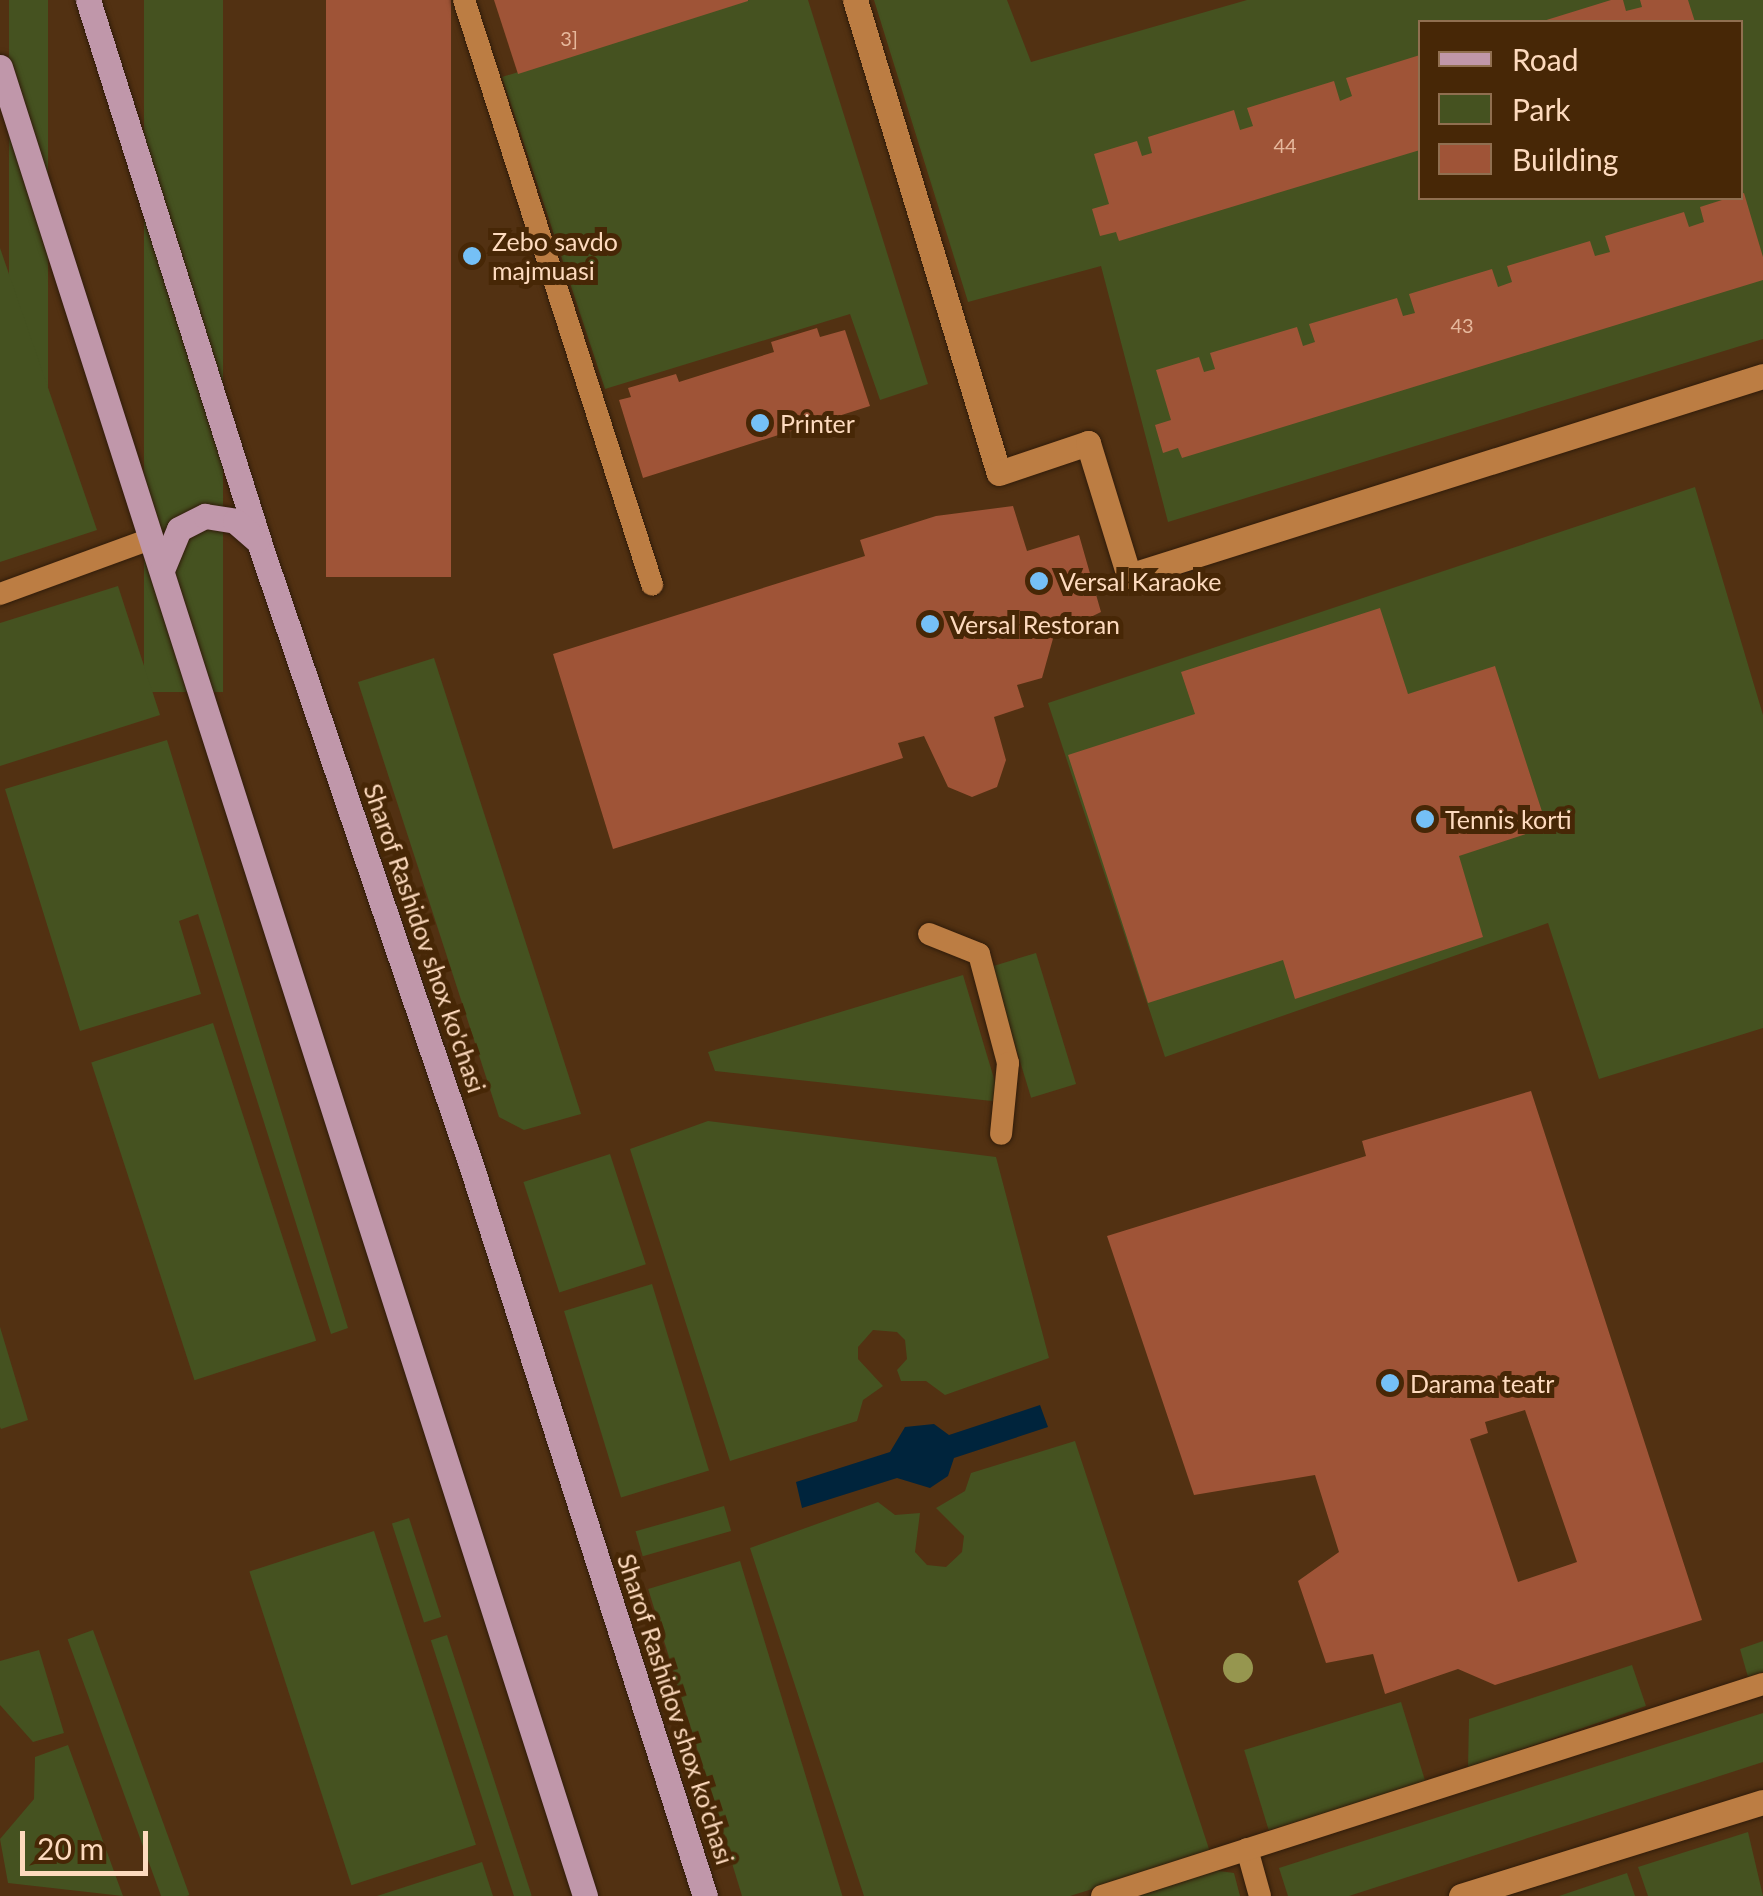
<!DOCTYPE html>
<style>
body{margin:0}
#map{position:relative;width:1763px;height:1896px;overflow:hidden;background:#523112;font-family:Lato,sans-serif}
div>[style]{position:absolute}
.green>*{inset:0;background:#455220;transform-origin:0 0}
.water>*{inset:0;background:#00243c}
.building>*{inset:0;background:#9f5437;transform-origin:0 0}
.roads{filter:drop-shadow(0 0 2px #301c0a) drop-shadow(0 0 2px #301c0a)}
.service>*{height:22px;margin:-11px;padding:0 11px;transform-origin:11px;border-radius:11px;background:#bc7d43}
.minor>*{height:25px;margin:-12.5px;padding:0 12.5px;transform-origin:12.5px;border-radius:12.5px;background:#bc7d43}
.primary>*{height:25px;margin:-12.5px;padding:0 12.5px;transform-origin:12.5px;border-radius:12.5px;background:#c097aa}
.trees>*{width:30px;height:30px;margin:-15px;border-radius:50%;background:#96964f}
.dots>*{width:28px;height:28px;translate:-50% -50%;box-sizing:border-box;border:5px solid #472706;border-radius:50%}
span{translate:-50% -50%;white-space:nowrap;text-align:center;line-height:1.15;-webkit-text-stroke:10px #472706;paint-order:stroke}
.number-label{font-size:20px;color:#e6b89c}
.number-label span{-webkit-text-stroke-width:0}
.poi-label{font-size:25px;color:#fddabe}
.left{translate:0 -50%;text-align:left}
.street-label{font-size:25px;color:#fddabe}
.legend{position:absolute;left:1418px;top:20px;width:325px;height:180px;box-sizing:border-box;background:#472706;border:2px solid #906f50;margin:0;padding:12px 18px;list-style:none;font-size:30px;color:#fddabe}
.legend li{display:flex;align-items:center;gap:20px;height:50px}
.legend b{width:50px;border:2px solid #906f50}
.scale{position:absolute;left:20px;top:1831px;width:128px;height:45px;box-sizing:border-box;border:5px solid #fddabe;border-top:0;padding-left:12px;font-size:30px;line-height:35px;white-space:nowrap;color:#fddabe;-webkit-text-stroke:8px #472706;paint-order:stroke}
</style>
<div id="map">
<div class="green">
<div style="left:9px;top:0;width:39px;height:507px"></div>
<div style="left:144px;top:0;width:79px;height:692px"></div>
<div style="clip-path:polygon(749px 0,808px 0,928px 384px,880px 400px,850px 314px,605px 389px,502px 77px)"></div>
<div style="clip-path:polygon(evenodd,874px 0,1007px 0,1031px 62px,1247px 0,1763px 0,1763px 339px,1168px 522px,1101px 266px,968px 302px,874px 0,1420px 22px,1740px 22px,1740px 198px,1420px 198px,1420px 22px)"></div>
<div style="clip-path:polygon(0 248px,97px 530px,0 562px)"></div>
<div style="clip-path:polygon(1695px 487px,1763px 715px,1763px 1028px,1599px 1079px,1548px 923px,1165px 1057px,1048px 703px)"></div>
<div style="clip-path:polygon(118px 586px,160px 715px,0 766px,0 623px)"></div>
<div style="clip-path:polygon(434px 658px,581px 1114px,524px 1130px,499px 1117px,358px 682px)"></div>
<div style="clip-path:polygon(167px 740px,348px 1328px,331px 1334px,198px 914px,179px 921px,201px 994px,80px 1031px,5px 789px)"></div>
<div style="left:1036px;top:953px;width:137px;height:47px;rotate:73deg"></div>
<div style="clip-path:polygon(963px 975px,1001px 1102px,715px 1071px,708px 1052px)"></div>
<div style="left:213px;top:1023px;width:334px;height:128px;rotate:72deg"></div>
<div style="clip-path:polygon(708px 1121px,996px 1157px,1049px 1358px,945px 1395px,926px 1381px,901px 1381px,897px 1370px,907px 1359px,905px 1340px,897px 1332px,873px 1330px,858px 1347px,858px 1359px,883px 1386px,863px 1400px,857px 1421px,730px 1461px,630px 1149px)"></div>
<div style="left:610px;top:1154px;width:116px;height:91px;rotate:72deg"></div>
<div style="left:652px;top:1284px;width:195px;height:92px;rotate:73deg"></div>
<div style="clip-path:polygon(0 1327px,28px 1420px,1px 1429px,0 1427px)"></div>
<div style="clip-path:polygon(1075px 1441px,1210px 1852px,1070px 1896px,864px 1896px,750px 1548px,878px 1502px,895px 1515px,920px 1513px,915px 1552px,927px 1565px,946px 1567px,962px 1552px,964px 1536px,936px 1508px,965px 1491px,971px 1473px)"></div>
<div style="left:724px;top:1506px;width:26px;height:92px;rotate:74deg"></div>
<div style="left:409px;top:1518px;width:104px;height:18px;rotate:72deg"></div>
<div style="left:374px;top:1531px;width:330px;height:131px;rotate:72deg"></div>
<div style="left:740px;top:1561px;width:351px;height:96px;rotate:73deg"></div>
<div style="left:93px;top:1630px;width:282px;height:27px;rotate:70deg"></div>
<div style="left:447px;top:1635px;width:274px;height:17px;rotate:72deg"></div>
<div style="clip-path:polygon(1763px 1641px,1763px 1672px,1748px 1677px,1740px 1649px)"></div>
<div style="clip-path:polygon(39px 1650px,64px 1733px,33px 1742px,0 1705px,0 1661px)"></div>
<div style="clip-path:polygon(1632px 1665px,1646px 1706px,1468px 1768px,1469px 1719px)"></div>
<div style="left:1401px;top:1702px;width:84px;height:164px;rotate:73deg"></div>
<div style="clip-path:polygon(1763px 1713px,1763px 1762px,1349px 1896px,1288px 1896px,1279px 1868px)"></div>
<div style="clip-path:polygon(68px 1745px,123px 1896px,8px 1883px,0 1839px,34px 1799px,35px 1757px)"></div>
<div style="clip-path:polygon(1748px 1832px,1763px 1896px,1648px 1896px,1638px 1867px)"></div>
<div style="clip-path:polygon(482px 1862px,493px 1896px,377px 1896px)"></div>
<div style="clip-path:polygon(1212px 1870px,1234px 1873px,1240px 1896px,1128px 1896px)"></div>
<div style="clip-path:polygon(1627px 1873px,1635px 1896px,1559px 1896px)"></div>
</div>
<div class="water">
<div style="clip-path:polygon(1040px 1405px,1048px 1427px,954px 1458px,948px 1476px,930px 1488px,897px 1478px,802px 1508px,796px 1482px,890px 1452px,905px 1427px,934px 1424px,949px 1435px)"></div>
</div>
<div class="building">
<div style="left:326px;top:0;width:125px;height:577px"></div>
<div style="clip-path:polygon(494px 0,748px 0,748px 1px,518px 74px)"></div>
<div style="clip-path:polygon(1611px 0,1623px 0,1626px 11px,1642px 7px,1640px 0,1688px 0,1695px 22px,1540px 22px)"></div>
<div style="clip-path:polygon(1420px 55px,1420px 150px,1119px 241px,1116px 232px,1100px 236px,1092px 209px,1109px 204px,1094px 154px,1137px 141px,1142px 156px,1152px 153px,1148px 137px,1234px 110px,1240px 130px,1253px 126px,1247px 108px,1334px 81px,1340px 101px,1352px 96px,1346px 78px)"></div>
<div style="clip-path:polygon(1744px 193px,1763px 257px,1763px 280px,1182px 458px,1178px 448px,1163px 453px,1155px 425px,1171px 420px,1156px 370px,1199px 357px,1204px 372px,1215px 369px,1210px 353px,1297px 327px,1303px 346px,1315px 342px,1309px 324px,1397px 298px,1403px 316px,1415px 313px,1409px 294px,1492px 269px,1498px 287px,1512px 282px,1507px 266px,1590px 241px,1595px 256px,1610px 252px,1605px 236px,1684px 212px,1689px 227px,1704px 222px,1700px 207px)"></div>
<div style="clip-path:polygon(817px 328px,820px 337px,845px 330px,870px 406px,643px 478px,619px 400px,631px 397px,628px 388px,676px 374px,679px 382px,774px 352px,771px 342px)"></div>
<div style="clip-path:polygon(1013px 506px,1027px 551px,1079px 535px,1101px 612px,1054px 635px,1042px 678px,1017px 685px,1024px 707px,994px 717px,1006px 760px,997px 787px,972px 797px,948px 787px,924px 736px,898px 743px,903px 758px,613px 849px,553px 654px,865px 556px,860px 540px,936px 516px)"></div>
<div style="clip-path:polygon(1380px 608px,1408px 694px,1495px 666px,1547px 827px,1459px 856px,1483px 937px,1295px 999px,1283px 960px,1148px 1003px,1068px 755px,1195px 714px,1181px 672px)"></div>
<div style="clip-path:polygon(evenodd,1531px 1091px,1702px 1620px,1495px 1685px,1458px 1669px,1385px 1694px,1373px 1654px,1326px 1663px,1298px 1581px,1339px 1552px,1315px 1475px,1194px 1495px,1107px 1236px,1366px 1156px,1362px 1141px,1531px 1091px,1525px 1410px,1577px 1562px,1518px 1582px,1470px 1439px,1488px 1433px,1485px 1422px,1525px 1410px)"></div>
</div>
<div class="roads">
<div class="service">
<div style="left:464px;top:0;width:614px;rotate:72.16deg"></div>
<div style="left:0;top:594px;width:160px;rotate:-20.1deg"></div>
<div style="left:929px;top:934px;width:54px;rotate:21.8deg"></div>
<div style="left:979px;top:954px;width:113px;rotate:75.1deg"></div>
<div style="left:1008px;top:1063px;width:71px;rotate:95.6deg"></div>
<div style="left:1247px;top:1849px;width:49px;rotate:74.5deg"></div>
<div style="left:1102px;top:1896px;width:694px;rotate:-17.78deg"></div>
</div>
<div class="minor">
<div style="left:855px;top:0;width:494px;rotate:73.1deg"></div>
<div style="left:999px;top:473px;width:94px;rotate:-18.6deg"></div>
<div style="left:1088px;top:443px;width:139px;rotate:72.9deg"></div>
<div style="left:1129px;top:576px;width:665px;rotate:-17.51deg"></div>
<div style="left:1461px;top:1896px;width:316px;rotate:-17.3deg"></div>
</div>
<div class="primary">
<div style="left:88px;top:0;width:581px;rotate:72.47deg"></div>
<div style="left:263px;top:554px;width:652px;rotate:71.2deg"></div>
<div style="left:473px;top:1171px;width:761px;rotate:72.26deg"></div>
<div style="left:0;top:67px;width:1920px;rotate:72.26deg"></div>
<div style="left:162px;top:570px;width:44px;rotate:-67.5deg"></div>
<div style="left:179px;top:529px;width:29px;rotate:-27deg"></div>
<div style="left:205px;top:516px;width:30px;rotate:9deg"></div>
<div style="left:235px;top:521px;width:29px;rotate:41deg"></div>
</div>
</div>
<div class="trees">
<div style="left:1238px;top:1668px"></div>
</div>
<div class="dots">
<div style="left:472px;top:256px;background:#75c0f6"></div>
<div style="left:760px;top:423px;background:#75c0f6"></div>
<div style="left:1039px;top:581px;background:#75c0f6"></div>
<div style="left:930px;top:624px;background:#75c0f6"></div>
<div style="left:1425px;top:819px;background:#75c0f6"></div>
<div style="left:1390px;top:1383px;background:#75c0f6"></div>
</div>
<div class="number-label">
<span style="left:569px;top:38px">3]</span>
<span style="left:1285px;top:145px">44</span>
<span style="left:1462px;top:325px">43</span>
</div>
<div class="poi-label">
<span class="left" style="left:492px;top:256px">Zebo savdo<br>majmuasi</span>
<span class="left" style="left:780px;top:423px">Printer</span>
<span class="left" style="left:1059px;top:581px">Versal Karaoke</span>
<span class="left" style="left:950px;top:624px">Versal Restoran</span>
<span class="left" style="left:1445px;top:819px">Tennis korti</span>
<span class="left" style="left:1410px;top:1383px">Darama teatr</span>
</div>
<div class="street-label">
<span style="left:425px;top:938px;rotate:71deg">Sharof Rashidov shox ko'chasi</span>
<span style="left:676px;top:1709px;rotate:72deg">Sharof Rashidov shox ko'chasi</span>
</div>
<ul class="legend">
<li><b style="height:12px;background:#c097aa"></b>Road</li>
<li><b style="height:28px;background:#455220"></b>Park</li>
<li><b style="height:28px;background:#9f5437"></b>Building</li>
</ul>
<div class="scale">20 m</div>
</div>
